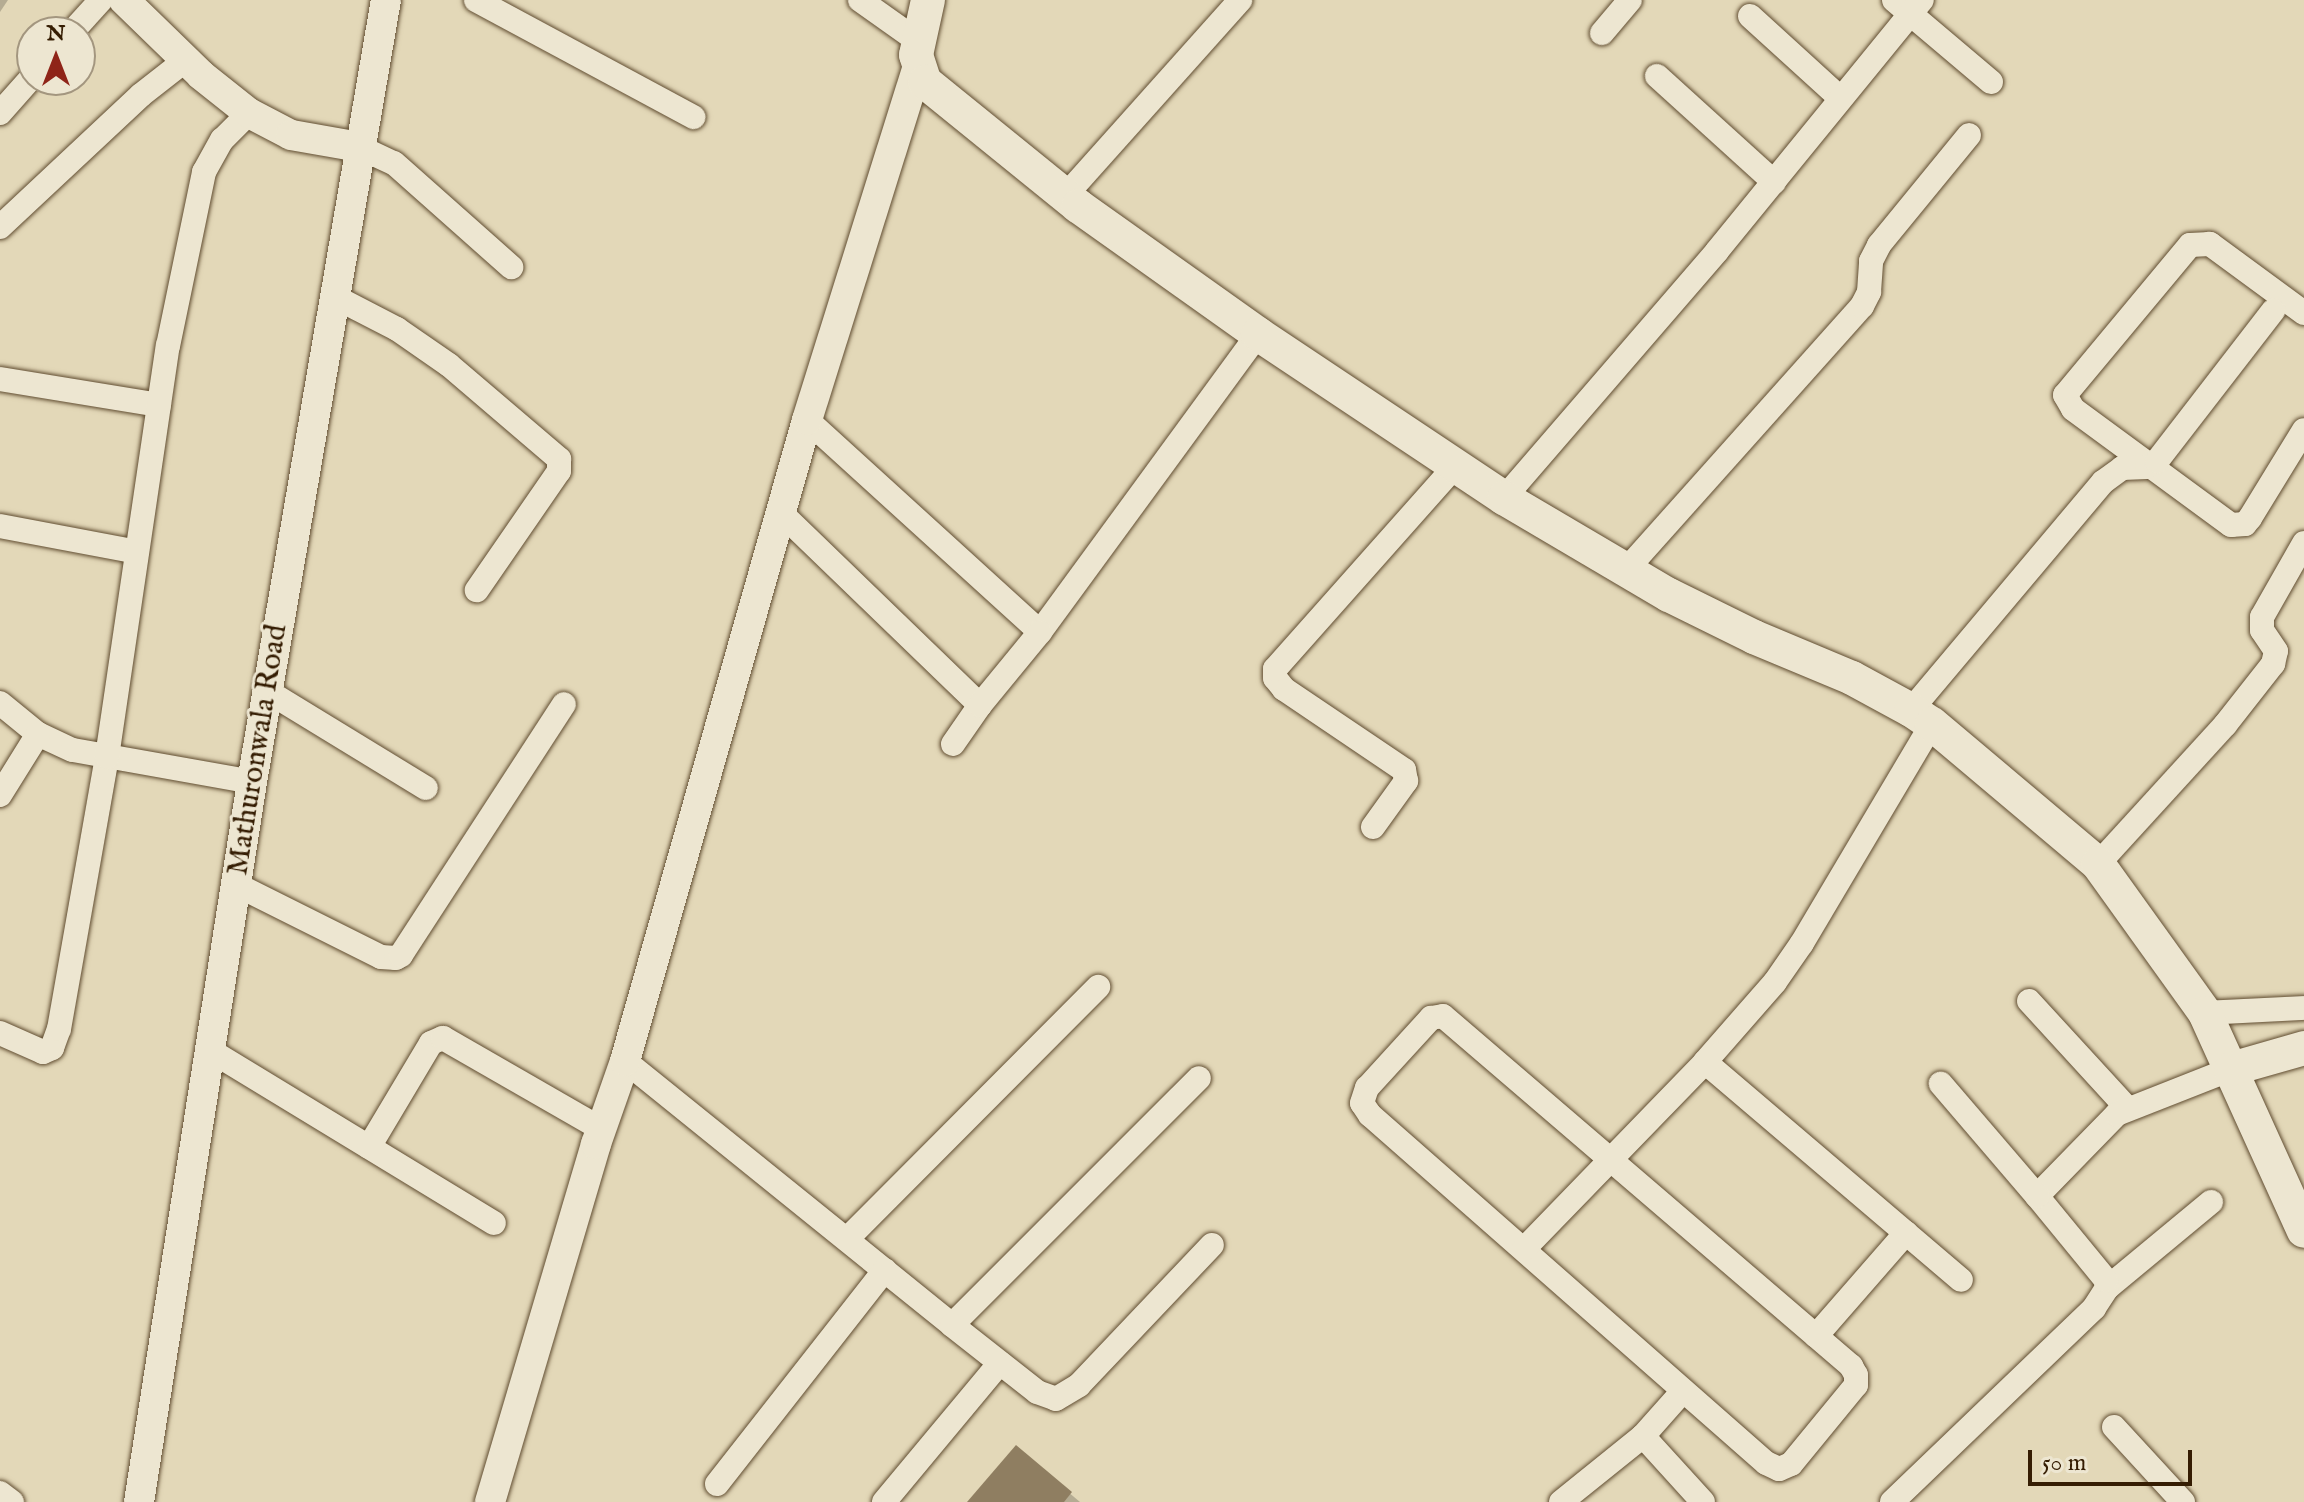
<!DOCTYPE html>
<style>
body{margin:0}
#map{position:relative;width:2304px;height:1502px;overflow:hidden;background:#e3d8b8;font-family:"IM FELL English",serif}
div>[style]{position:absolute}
.shadow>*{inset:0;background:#0003}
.building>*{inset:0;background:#8f7e61}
.roads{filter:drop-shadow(0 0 2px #604c30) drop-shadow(0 0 2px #604c30)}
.minor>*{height:24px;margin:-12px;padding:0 12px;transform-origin:12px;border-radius:12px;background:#ede6d1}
.tertiary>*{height:30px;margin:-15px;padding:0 15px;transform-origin:15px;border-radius:15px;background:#ede6d1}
.secondary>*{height:34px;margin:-17px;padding:0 17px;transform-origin:17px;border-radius:17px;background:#ede6d1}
span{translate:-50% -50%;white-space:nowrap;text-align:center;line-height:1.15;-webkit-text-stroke:6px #ede6d1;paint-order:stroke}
.street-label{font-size:30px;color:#351d03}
.north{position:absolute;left:16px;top:16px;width:80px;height:80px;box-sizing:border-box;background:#ede6d1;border:2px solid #a3967f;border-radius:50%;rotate:0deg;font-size:22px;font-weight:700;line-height:32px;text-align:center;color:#351d03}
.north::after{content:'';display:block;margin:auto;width:28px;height:36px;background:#8f2418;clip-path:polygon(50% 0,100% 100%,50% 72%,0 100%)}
.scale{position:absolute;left:2028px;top:1450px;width:164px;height:36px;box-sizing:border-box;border:4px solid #351d03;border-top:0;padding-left:10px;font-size:24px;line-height:28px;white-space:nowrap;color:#351d03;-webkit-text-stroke:6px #ede6d1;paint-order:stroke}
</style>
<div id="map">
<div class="shadow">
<div style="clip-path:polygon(0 0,8px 0,0 12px)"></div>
<div style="clip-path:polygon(1016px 1448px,1080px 1502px,970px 1502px)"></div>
</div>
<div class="building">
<div style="clip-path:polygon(1016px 1445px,1072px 1492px,1064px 1502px,967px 1502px)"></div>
</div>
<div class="roads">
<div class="minor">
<div style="left:476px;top:0;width:247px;rotate:28.3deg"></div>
<div style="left:860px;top:0;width:71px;rotate:35.3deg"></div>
<div style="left:1894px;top:0;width:127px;rotate:40.2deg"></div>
<div style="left:1750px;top:16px;width:122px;rotate:42.3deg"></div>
<div style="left:72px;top:32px;width:43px;rotate:-47.8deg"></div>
<div style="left:1602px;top:33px;width:43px;rotate:-49.7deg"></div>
<div style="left:1657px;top:76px;width:158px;rotate:42.2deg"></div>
<div style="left:0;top:113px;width:48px;rotate:-48.4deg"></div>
<div style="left:359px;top:147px;width:38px;rotate:25deg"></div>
<div style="left:394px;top:163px;width:157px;rotate:41.6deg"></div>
<div style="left:1065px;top:196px;width:263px;rotate:-48.2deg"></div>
<div style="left:0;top:227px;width:193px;rotate:-43.1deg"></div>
<div style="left:141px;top:95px;width:58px;rotate:-38deg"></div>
<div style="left:335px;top:297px;width:70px;rotate:27.3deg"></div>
<div style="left:397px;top:329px;width:63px;rotate:34.7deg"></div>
<div style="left:449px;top:365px;width:145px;rotate:40.5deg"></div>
<div style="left:559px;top:459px;width:12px;rotate:90deg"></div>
<div style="left:559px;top:471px;width:145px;rotate:124.6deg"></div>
<div style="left:2304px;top:313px;width:117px;rotate:-143.7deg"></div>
<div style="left:2210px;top:244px;width:20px;rotate:177deg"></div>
<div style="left:2190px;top:245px;width:195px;rotate:129.8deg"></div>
<div style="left:2065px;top:395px;width:16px;rotate:60deg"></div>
<div style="left:2073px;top:409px;width:196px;rotate:36.3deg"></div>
<div style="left:2231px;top:525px;width:14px;rotate:-4deg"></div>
<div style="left:2245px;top:524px;width:8px;rotate:-50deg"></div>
<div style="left:2250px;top:518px;width:103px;rotate:-58.5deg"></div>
<div style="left:0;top:379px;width:161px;rotate:9.3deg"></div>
<div style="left:807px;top:420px;width:315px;rotate:42.3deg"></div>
<div style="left:1040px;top:632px;width:369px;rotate:-53.8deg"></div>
<div style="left:1504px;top:498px;width:326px;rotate:-49.2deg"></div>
<div style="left:1717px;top:251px;width:324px;rotate:-50.8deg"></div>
<div style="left:780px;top:512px;width:278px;rotate:44deg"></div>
<div style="left:0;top:526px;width:139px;rotate:10.7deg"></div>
<div style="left:1626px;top:570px;width:354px;rotate:-48.2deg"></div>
<div style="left:1862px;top:306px;width:16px;rotate:-63deg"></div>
<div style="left:1869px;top:292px;width:31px;rotate:-86deg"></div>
<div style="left:1871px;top:261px;width:18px;rotate:-63deg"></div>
<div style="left:1879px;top:245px;width:142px;rotate:-50.7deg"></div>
<div style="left:267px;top:691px;width:186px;rotate:31.4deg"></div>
<div style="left:0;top:703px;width:49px;rotate:39.2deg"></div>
<div style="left:38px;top:734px;width:38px;rotate:25deg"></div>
<div style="left:73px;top:750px;width:182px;rotate:10.1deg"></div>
<div style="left:1911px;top:710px;width:298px;rotate:-49.9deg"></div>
<div style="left:2103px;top:482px;width:24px;rotate:-36deg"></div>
<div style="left:2122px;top:468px;width:25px;rotate:-2deg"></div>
<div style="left:2147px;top:467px;width:12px;rotate:-31deg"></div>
<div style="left:2157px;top:461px;width:190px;rotate:-52.3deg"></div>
<div style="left:953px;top:744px;width:47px;rotate:-55.3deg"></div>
<div style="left:980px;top:705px;width:94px;rotate:-50.6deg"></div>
<div style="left:0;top:795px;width:72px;rotate:-58.1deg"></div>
<div style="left:1373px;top:827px;width:57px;rotate:-54.3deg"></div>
<div style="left:1406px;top:781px;width:11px;rotate:-100deg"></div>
<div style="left:1404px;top:770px;width:145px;rotate:-146deg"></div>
<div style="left:1284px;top:689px;width:14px;rotate:-129deg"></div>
<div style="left:1275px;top:678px;width:9px;rotate:-90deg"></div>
<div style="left:1275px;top:669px;width:274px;rotate:-48.4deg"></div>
<div style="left:2098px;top:864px;width:188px;rotate:-47.6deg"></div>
<div style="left:2225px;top:725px;width:78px;rotate:-51.8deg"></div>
<div style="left:2273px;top:664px;width:13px;rotate:-77deg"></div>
<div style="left:2276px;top:651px;width:25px;rotate:-124deg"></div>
<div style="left:2262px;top:630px;width:13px;rotate:-90deg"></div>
<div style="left:2262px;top:617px;width:85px;rotate:-60.4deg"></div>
<div style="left:237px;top:885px;width:161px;rotate:26.6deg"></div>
<div style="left:381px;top:957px;width:15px;rotate:4deg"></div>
<div style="left:396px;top:958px;width:6px;rotate:-31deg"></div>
<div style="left:401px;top:955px;width:299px;rotate:-57deg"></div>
<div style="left:2029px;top:1001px;width:145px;rotate:47.5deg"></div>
<div style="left:2205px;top:1013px;width:99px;rotate:-2.9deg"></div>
<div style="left:1443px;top:1016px;width:538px;rotate:40.62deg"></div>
<div style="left:1851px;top:1366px;width:10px;rotate:61deg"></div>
<div style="left:1856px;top:1375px;width:10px;rotate:90deg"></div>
<div style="left:1856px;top:1385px;width:102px;rotate:129.4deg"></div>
<div style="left:1791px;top:1464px;width:13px;rotate:157deg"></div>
<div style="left:1779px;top:1469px;width:14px;rotate:-155deg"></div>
<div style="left:1766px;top:1463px;width:527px;rotate:-138.69deg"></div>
<div style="left:1370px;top:1115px;width:14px;rotate:-124deg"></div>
<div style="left:1362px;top:1103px;width:16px;rotate:-72deg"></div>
<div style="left:1367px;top:1088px;width:95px;rotate:-47.6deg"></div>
<div style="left:1431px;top:1018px;width:12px;rotate:-9deg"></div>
<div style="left:0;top:1033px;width:47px;rotate:23.8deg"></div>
<div style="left:43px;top:1052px;width:10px;rotate:-24deg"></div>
<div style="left:52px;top:1048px;width:20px;rotate:-70deg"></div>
<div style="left:59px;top:1029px;width:276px;rotate:-80deg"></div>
<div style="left:107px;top:757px;width:416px;rotate:-81.6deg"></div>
<div style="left:168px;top:346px;width:178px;rotate:-78.3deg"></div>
<div style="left:204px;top:172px;width:37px;rotate:-61deg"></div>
<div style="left:222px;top:140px;width:38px;rotate:-45deg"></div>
<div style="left:211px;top:1051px;width:331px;rotate:31.3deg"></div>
<div style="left:625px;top:1061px;width:420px;rotate:38.9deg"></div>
<div style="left:952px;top:1325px;width:349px;rotate:-45deg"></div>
<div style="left:1705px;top:1062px;width:336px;rotate:40.4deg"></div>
<div style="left:369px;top:1147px;width:121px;rotate:-59.2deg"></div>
<div style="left:431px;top:1043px;width:13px;rotate:-23deg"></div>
<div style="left:443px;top:1038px;width:182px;rotate:29.9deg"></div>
<div style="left:2037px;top:1196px;width:115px;rotate:-45.7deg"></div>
<div style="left:2117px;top:1114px;width:123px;rotate:-21.5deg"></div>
<div style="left:847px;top:1239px;width:356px;rotate:-45.1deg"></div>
<div style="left:1524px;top:1249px;width:260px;rotate:-45.9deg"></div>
<div style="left:1705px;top:1062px;width:106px;rotate:-48.8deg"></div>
<div style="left:1775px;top:982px;width:47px;rotate:-55.3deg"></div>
<div style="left:1802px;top:943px;width:255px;rotate:-59.3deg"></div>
<div style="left:2107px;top:1288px;width:135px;rotate:-39.6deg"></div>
<div style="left:952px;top:1325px;width:108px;rotate:38.2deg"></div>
<div style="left:1037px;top:1392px;width:20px;rotate:20deg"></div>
<div style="left:1056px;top:1399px;width:27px;rotate:-31deg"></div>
<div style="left:1079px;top:1385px;width:193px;rotate:-46.5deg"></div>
<div style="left:1816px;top:1336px;width:137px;rotate:-48.9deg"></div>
<div style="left:2114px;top:1427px;width:102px;rotate:47.4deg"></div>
<div style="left:1643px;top:1436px;width:60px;rotate:-48.4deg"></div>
<div style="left:717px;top:1484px;width:272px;rotate:-51.9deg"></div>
<div style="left:0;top:1493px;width:15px;rotate:37deg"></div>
<div style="left:884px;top:1502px;width:181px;rotate:-50.2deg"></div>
<div style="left:1561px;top:1502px;width:105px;rotate:-38.8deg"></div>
<div style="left:1643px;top:1436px;width:89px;rotate:47.7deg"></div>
<div style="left:1892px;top:1502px;width:280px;rotate:-43.8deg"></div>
<div style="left:2094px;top:1308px;width:24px;rotate:-57deg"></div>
<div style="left:2107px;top:1288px;width:8px;rotate:-97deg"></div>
<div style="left:2106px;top:1280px;width:109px;rotate:-129.4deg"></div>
<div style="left:2037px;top:1196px;width:148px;rotate:-130.6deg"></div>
</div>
<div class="tertiary">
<div style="left:124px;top:0;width:107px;rotate:44.2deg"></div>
<div style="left:201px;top:75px;width:61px;rotate:38.4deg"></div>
<div style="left:249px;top:113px;width:47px;rotate:27.6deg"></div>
<div style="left:291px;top:135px;width:69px;rotate:10deg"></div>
<div style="left:139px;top:1502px;width:729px;rotate:-81.08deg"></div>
<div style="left:252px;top:782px;width:793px;rotate:-80.28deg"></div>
<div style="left:490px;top:1502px;width:373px;rotate:-73.5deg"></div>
<div style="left:596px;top:1144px;width:88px;rotate:-70.7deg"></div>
<div style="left:625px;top:1061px;width:666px;rotate:-74.15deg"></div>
<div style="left:807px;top:420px;width:371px;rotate:-72.6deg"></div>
</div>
<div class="secondary">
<div style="left:928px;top:0;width:56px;rotate:102.3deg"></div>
<div style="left:916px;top:55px;width:28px;rotate:72deg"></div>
<div style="left:925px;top:82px;width:197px;rotate:39deg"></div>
<div style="left:1078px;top:206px;width:221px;rotate:35.4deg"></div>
<div style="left:1258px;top:334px;width:296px;rotate:33.7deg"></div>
<div style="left:1504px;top:498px;width:191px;rotate:30.5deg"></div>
<div style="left:1669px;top:595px;width:95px;rotate:26.3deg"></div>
<div style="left:1754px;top:637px;width:106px;rotate:22.7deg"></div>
<div style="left:1852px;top:678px;width:67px;rotate:28.5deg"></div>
<div style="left:1911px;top:710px;width:25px;rotate:34deg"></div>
<div style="left:1932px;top:724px;width:217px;rotate:40.1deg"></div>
<div style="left:2098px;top:864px;width:183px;rotate:54.3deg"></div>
<div style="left:2205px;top:1013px;width:239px;rotate:65.6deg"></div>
<div style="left:2231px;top:1069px;width:76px;rotate:-16deg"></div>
</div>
</div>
<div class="street-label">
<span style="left:258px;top:750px;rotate:-81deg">Mathuronwala Road</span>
</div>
<div class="north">N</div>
<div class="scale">50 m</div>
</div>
